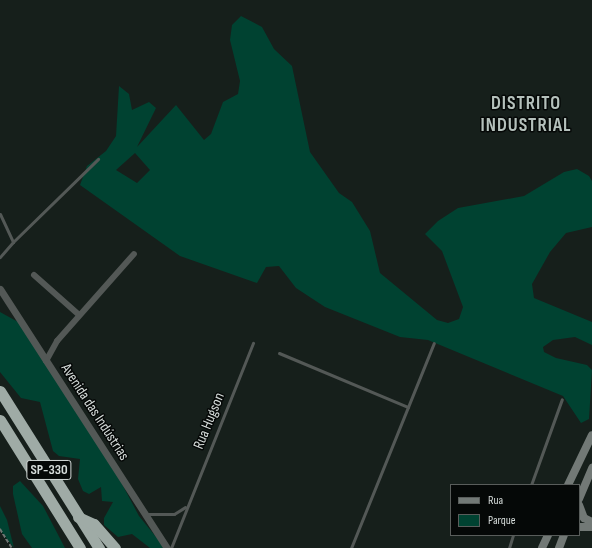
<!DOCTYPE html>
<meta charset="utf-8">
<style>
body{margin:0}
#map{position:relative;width:592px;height:548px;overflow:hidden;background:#161f1b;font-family:"Sofia Sans Condensed",sans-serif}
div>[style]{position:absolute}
.green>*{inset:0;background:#004231}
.path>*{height:1.5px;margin-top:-0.75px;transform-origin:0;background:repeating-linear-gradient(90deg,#6e7572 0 4px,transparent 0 6px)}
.service>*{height:3px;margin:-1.5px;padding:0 1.5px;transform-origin:1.5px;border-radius:1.5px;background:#535856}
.minor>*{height:6px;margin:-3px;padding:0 3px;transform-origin:3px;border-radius:3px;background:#535856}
.tertiary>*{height:7px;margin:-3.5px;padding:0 3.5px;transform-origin:3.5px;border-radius:3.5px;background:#535856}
.secondary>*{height:8px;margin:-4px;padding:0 4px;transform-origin:4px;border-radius:4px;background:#727976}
.motorway>*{height:11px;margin:-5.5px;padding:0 5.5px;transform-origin:5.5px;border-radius:5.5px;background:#9faba6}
span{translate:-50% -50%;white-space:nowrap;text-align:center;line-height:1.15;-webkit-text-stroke:3px #050807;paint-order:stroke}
.shield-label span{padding:1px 3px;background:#050807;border:1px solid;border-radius:3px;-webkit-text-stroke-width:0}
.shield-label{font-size:14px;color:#d6dcda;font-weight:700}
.street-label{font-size:15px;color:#d6dcda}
.district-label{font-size:19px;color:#b5c1bc;font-weight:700;letter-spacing:1px}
.legend{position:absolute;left:450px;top:484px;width:130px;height:52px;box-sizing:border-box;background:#050807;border:1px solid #595d5b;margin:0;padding:5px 7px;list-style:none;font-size:12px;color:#d6dcda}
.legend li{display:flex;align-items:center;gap:8px;height:20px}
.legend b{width:20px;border:1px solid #595d5b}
</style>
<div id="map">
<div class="green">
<div style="clip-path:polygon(evenodd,241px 16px,262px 27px,274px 49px,292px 66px,310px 152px,339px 193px,352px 202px,370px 231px,380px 273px,437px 320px,448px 323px,459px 319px,463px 307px,442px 251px,425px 234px,438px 221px,458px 208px,524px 196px,564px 172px,577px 169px,589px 176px,592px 181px,592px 227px,566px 233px,550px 252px,532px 284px,534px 298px,592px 322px,592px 345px,575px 337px,553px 340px,543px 347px,544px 352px,556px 358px,587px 365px,592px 370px,589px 419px,581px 423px,563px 396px,428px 340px,400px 337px,325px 307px,296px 288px,279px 266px,266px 267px,257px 283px,180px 256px,80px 185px,87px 166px,106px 151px,116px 136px,119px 86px,129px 94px,132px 110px,149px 102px,156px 108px,137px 147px,176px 105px,204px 140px,211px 134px,223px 102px,238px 94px,240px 81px,230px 40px,232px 25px,241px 16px,135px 153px,150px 170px,137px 183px,116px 170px,135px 153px)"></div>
<div style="clip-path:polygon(0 312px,20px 323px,104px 450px,139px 516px,165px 548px,150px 548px,132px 534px,118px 537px,104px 525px,104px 518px,113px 502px,102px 501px,101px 487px,89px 494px,83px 491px,78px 479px,80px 459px,59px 456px,53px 451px,40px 402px,21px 398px,0 372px)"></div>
<div style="clip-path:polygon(20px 481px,43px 506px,65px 548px,32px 548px,22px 534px,13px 494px,13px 486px)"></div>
<div style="clip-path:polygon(0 506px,7px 520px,14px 548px,0 530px)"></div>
</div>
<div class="path">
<div style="left:0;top:529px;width:22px;rotate:58deg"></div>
</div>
<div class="service">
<div style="left:0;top:214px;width:31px;rotate:65deg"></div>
<div style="left:13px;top:242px;width:20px;rotate:131deg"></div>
<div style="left:13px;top:242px;width:119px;rotate:-44.3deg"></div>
<div style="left:279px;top:353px;width:140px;rotate:22.7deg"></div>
<div style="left:531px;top:485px;width:91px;rotate:-70.2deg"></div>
<div style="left:147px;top:514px;width:27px"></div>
<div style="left:174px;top:514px;width:13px;rotate:-32deg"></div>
<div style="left:171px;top:548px;width:221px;rotate:-68.2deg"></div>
<div style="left:351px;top:548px;width:221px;rotate:-68deg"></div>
<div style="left:509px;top:548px;width:14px;rotate:-73deg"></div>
</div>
<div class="minor">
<div style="left:34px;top:275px;width:60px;rotate:41.6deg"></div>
<div style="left:46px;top:361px;width:23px;rotate:-61deg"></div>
<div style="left:57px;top:341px;width:116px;rotate:-48.5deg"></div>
</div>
<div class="tertiary">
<div style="left:0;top:289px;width:308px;rotate:57.2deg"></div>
</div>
<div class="secondary">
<div style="left:568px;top:485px;width:55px;rotate:-64.4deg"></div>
<div style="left:579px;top:499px;width:34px;rotate:-67deg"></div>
<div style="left:579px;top:505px;width:14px;rotate:69deg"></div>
<div style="left:584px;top:518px;width:9px;rotate:27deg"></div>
<div style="left:579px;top:527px;width:13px"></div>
<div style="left:542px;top:548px;width:14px;rotate:-65deg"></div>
<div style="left:559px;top:548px;width:14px;rotate:-69deg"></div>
</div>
<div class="motorway">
<div style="left:0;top:391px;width:186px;rotate:57.8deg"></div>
<div style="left:0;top:420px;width:151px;rotate:58deg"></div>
<div style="left:78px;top:517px;width:17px;rotate:24deg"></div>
<div style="left:94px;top:524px;width:32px;rotate:49deg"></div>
</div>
<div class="shield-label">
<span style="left:49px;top:470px">SP-330</span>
</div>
<div class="street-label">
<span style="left:95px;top:412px;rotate:57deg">Avenida das Indústrias</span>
<span style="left:209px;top:421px;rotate:-68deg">Rua Hugson</span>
</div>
<div class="district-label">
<span style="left:526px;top:115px">DISTRITO<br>INDUSTRIAL</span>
</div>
<ul class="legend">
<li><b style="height:5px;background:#727976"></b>Rua</li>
<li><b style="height:11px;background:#004231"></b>Parque</li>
</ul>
</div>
